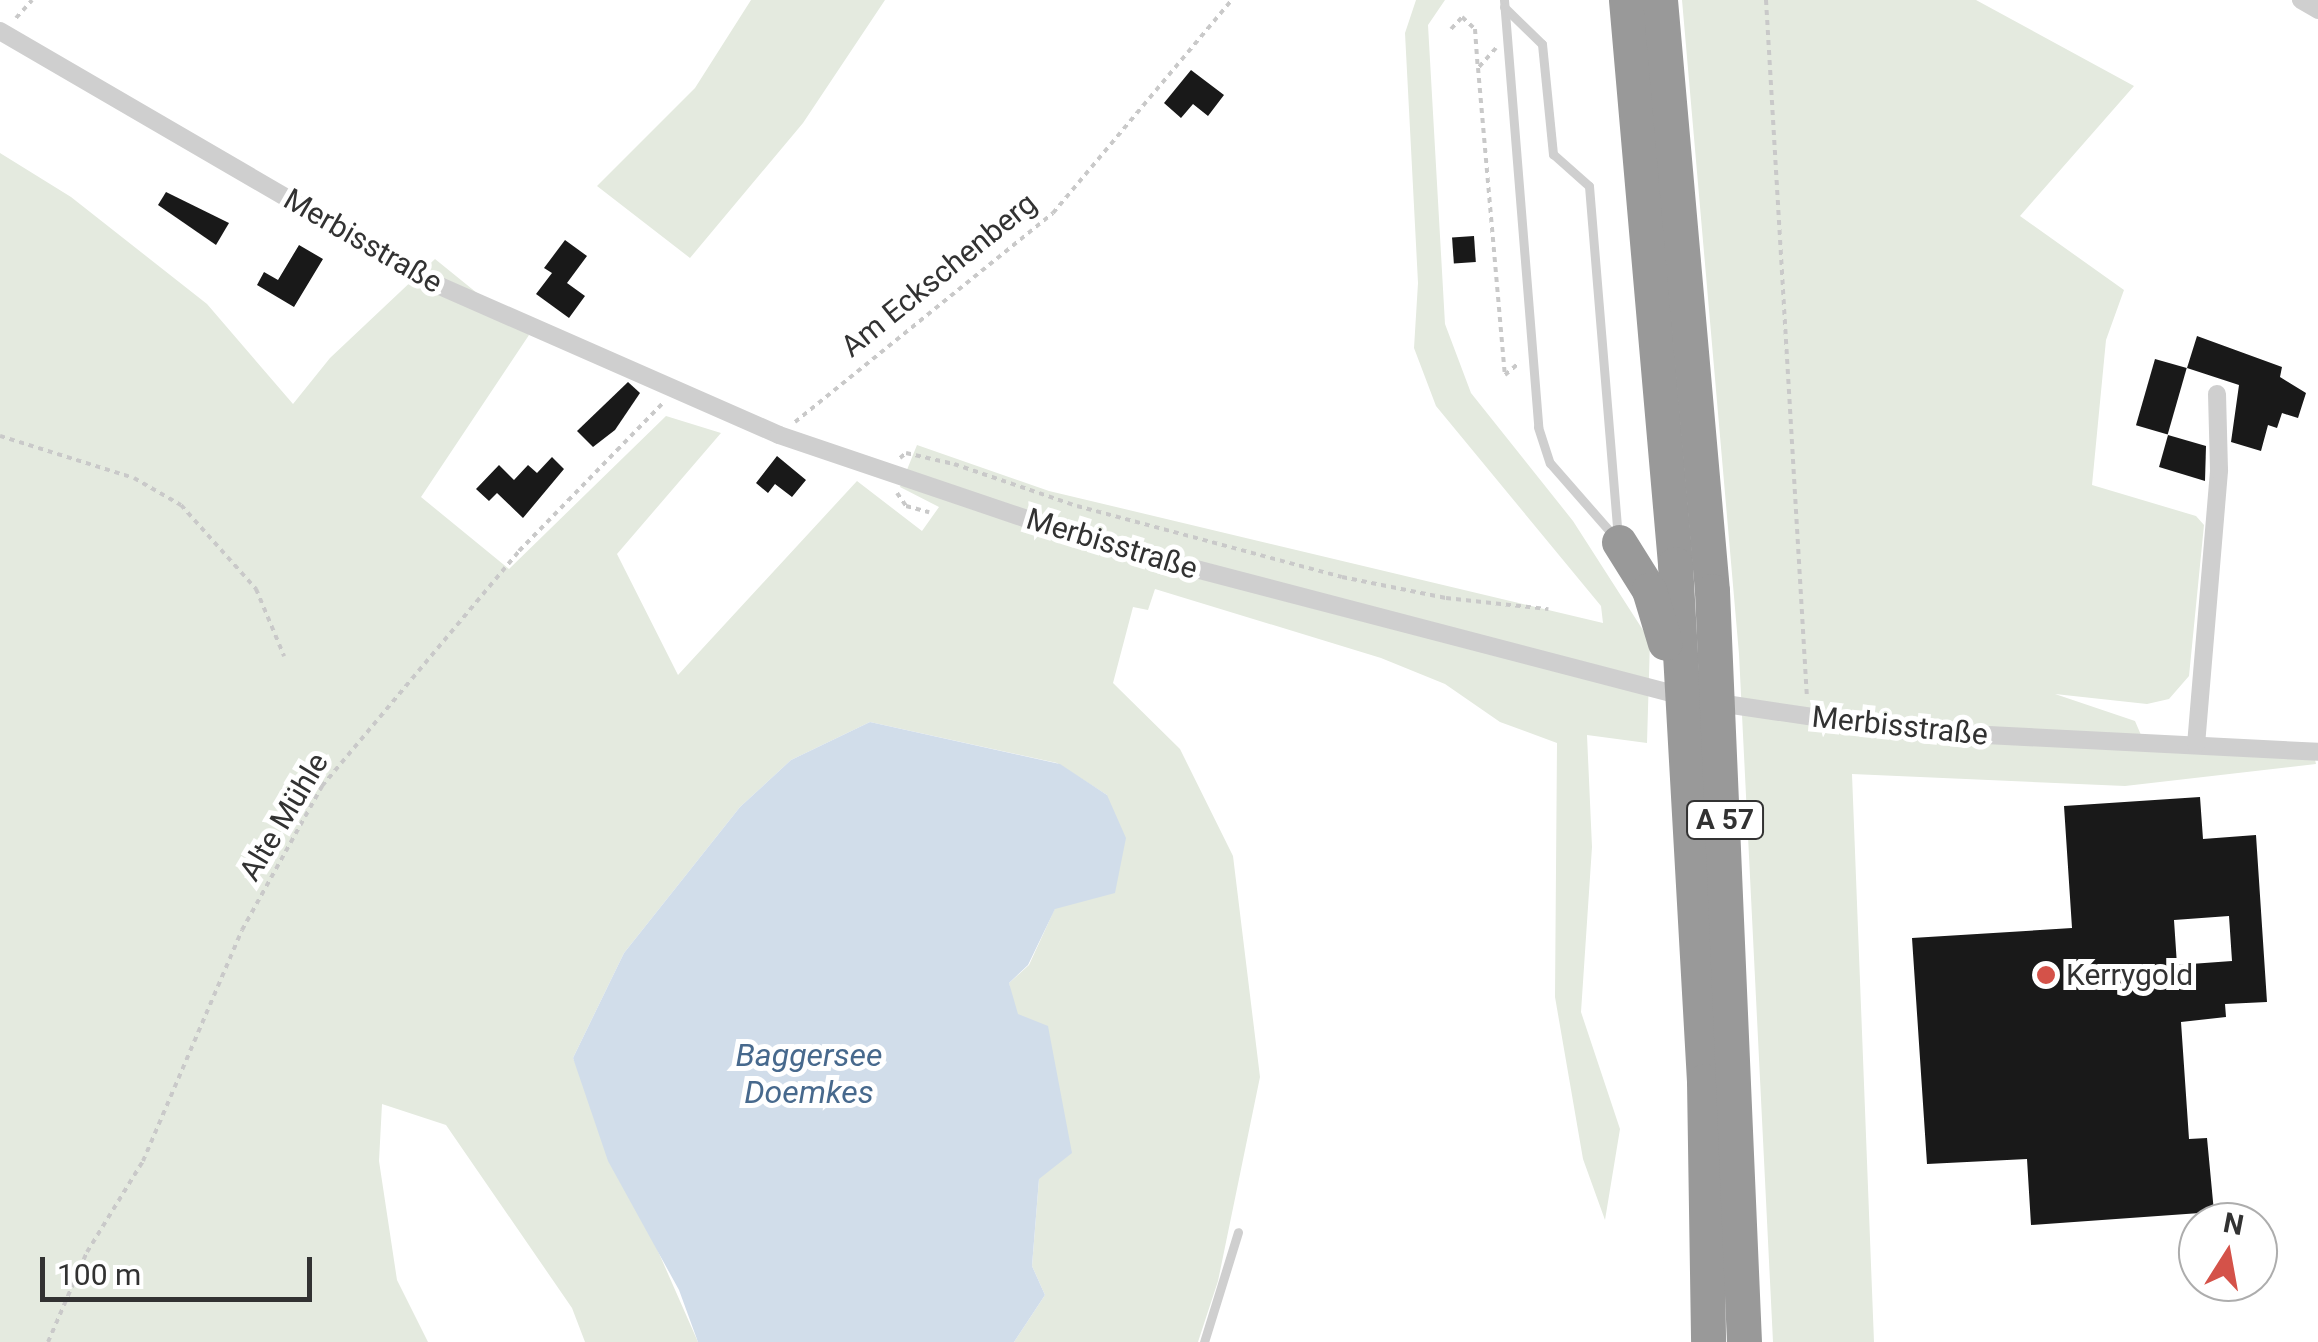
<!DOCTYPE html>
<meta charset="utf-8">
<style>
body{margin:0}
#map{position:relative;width:2318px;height:1342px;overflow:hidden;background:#fff;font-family:Roboto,sans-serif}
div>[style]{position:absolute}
.green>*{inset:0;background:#e4eadf}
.water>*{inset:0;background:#d1ddea}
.building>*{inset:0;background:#191919;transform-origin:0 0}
.path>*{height:4px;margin-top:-2px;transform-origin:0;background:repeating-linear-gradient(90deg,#c9c9c9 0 5px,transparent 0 10px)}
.service>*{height:9px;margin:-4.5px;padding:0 4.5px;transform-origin:4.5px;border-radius:4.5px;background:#cfcfcf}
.minor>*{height:18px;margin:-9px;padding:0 9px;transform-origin:9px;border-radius:9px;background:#cfcfcf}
.motorway>*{height:35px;margin:-17.5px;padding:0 17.5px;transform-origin:17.5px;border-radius:17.5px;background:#999}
.dots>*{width:28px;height:28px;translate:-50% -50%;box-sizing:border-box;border:5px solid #fff;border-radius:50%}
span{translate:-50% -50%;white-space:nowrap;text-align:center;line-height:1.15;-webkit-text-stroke:10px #fff;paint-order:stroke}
.shield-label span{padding:2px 8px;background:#fff;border:2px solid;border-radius:8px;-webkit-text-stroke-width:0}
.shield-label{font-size:28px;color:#323232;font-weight:700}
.street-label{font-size:30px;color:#323232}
.poi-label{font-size:30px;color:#323232}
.left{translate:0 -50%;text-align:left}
.water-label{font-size:32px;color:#47698d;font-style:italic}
.north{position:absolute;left:2178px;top:1202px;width:100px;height:100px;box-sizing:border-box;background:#fff;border:2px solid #adadad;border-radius:50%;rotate:11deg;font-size:28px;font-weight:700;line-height:40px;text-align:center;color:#323232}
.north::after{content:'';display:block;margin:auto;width:35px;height:45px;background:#d45249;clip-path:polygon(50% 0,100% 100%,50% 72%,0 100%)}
.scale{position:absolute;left:40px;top:1257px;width:272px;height:45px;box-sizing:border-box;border:5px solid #323232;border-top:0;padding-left:12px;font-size:30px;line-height:35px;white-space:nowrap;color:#323232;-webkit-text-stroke:8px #fff;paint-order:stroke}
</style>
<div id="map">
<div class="green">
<div style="clip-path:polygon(751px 0,885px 0,803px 123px,690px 258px,597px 186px,695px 88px)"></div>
<div style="clip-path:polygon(1416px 0,1445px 0,1428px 25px,1445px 324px,1471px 393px,1573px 521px,1650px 641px,1647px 743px,1587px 735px,1592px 847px,1581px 1012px,1620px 1129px,1605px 1220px,1583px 1159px,1555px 997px,1557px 743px,1500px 722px,1445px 684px,1381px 658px,1155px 589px,1148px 610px,1133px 607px,1113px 683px,1180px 749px,1233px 856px,1260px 1077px,1218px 1281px,1198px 1342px,1014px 1342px,1045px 1295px,1032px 1266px,1039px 1179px,1009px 983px,1029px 965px,1107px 795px,1057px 763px,870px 722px,791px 760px,740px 807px,624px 953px,573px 1058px,698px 1342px,585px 1342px,572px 1308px,446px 1125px,382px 1104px,379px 1161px,397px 1280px,428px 1342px,0 1342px,0 153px,71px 197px,207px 304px,293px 404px,330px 358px,435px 259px,529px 335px,421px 497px,509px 569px,666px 416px,721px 433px,617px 554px,678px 675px,857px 481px,922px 531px,939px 507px,900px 487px,917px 445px,1049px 491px,1603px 623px,1601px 606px,1436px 406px,1414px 348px,1418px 283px,1405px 33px)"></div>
<div style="clip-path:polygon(1682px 0,1976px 0,2134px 86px,2020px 216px,2124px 290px,2106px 340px,2092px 485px,2196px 516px,2204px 525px,2189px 676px,2169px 699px,2147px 704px,2055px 694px,2135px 721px,2141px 735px,2314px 755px,2316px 764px,2125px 786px,1852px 774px,1874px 1342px,1773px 1342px,1739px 654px)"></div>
</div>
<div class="water">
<div style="clip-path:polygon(870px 722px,1060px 764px,1107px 795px,1126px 838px,1115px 893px,1055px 909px,1028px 965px,1009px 983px,1018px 1014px,1048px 1026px,1072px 1153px,1039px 1179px,1032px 1266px,1045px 1295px,1014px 1342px,698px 1342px,679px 1290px,608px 1161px,573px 1058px,624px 953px,740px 807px,791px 760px)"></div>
</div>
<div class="building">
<div style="clip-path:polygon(1191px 70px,1224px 95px,1208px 116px,1193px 104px,1181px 118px,1164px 103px)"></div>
<div style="clip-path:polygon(166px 192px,229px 223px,216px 245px,158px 205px)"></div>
<div style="left:1474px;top:236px;width:26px;height:22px;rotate:86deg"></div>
<div style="clip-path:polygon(565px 240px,587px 256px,567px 283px,585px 296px,569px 318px,536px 294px,552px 273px,544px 268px)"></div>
<div style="clip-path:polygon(299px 245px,323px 259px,294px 307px,257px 285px,264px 272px,278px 280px)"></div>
<div style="clip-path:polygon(2197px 336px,2282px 367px,2280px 377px,2306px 393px,2298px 418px,2282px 413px,2277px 428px,2268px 425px,2261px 451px,2231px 442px,2239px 385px,2187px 368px)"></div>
<div style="left:2155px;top:359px;width:33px;height:69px;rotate:16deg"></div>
<div style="clip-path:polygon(628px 382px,640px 393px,615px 430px,593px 447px,577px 431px)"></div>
<div style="clip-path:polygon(2168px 435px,2206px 446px,2205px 481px,2159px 467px)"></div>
<div style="clip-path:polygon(777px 456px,806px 480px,792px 497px,775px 484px,768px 493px,756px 483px)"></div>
<div style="clip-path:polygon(552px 457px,564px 469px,523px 518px,497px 493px,489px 501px,476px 489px,499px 465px,514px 480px,528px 465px,537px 473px)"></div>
<div style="clip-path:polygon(evenodd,2200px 797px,2203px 839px,2256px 835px,2267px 1002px,2225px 1004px,2226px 1017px,2181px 1022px,2189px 1139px,2207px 1138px,2214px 1212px,2031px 1225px,2027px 1159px,1927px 1164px,1912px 938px,2072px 928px,2064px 806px,2200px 797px,2229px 916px,2232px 961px,2177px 965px,2174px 920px,2229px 916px)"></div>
</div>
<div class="path">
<div style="left:1766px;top:0;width:699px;rotate:86.64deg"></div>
<div style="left:16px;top:18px;width:24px;rotate:-48deg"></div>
<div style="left:1451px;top:29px;width:16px;rotate:-47deg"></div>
<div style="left:1462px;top:17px;width:18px;rotate:43deg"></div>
<div style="left:1475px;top:29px;width:39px;rotate:86deg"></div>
<div style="left:1496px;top:48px;width:27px;rotate:132deg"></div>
<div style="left:1478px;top:68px;width:308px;rotate:85deg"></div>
<div style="left:1505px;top:375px;width:20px;rotate:-41deg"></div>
<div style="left:795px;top:422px;width:332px;rotate:-39deg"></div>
<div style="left:1053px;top:213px;width:278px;rotate:-50deg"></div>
<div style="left:0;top:436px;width:140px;rotate:17.4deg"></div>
<div style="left:134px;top:478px;width:54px;rotate:29.9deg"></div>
<div style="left:181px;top:505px;width:113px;rotate:48.2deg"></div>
<div style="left:256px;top:589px;width:73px;rotate:67.3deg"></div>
<div style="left:900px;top:458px;width:8px;rotate:-40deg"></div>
<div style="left:906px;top:453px;width:49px;rotate:12.9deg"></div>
<div style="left:954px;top:464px;width:130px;rotate:18.9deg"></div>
<div style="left:1077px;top:506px;width:274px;rotate:15deg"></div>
<div style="left:1342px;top:577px;width:106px;rotate:11.4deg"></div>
<div style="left:1446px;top:598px;width:103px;rotate:6.2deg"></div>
<div style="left:897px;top:493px;width:16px;rotate:55deg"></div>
<div style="left:906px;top:506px;width:24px;rotate:15deg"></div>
<div style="left:48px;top:1342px;width:98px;rotate:-66.6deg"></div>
<div style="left:87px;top:1252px;width:107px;rotate:-58.4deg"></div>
<div style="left:143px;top:1161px;width:251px;rotate:-66.8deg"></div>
<div style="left:242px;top:930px;width:165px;rotate:-60.9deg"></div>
<div style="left:322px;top:786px;width:307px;rotate:-50deg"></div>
<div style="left:519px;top:551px;width:208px;rotate:-45.8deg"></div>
</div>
<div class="service">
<div style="left:1504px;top:0;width:428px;rotate:85.4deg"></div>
<div style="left:1538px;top:427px;width:38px;rotate:72deg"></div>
<div style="left:1550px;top:463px;width:97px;rotate:48.8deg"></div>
<div style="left:1504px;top:7px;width:53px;rotate:44.2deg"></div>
<div style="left:1542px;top:44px;width:111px;rotate:84.3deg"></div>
<div style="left:1553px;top:154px;width:48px;rotate:41.6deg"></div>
<div style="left:1589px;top:186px;width:351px;rotate:85.3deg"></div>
<div style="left:1204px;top:1342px;width:115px;rotate:-72.8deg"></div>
</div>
<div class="minor">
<div style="left:2301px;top:0;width:20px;rotate:30deg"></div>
<div style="left:0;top:31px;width:501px;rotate:30.2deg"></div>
<div style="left:433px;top:283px;width:378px;rotate:23.7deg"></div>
<div style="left:779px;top:435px;width:343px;rotate:18.7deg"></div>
<div style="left:1104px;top:545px;width:602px;rotate:14.64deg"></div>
<div style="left:1712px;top:702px;width:198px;rotate:8.4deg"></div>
<div style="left:1908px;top:731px;width:411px;rotate:2.9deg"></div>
<div style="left:2196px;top:745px;width:276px;rotate:-85.2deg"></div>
<div style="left:2219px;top:470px;width:76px;rotate:-91.5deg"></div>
</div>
<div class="motorway">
<div style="left:1626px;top:0;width:566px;rotate:85.03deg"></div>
<div style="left:1675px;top:564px;width:518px;rotate:86.79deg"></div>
<div style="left:1704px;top:1081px;width:261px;rotate:89.1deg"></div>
<div style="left:1660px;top:0;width:593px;rotate:84.97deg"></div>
<div style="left:1712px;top:591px;width:752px;rotate:87.56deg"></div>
<div style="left:1619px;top:542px;width:57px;rotate:58deg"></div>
<div style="left:1649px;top:590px;width:55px;rotate:73.2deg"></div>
</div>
<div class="dots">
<div style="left:2046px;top:975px;background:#d45249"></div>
</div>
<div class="shield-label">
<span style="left:1725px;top:820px">A 57</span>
</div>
<div class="street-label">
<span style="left:363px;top:241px;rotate:30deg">Merbisstraße</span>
<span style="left:939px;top:275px;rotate:-39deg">Am Eckschenberg</span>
<span style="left:1112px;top:544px;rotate:17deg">Merbisstraße</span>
<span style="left:1900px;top:726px;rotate:6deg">Merbisstraße</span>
<span style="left:284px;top:817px;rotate:-59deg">Alte Mühle</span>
</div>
<div class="poi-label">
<span class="left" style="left:2066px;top:975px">Kerrygold</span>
</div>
<div class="water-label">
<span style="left:809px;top:1074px">Baggersee<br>Doemkes</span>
</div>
<div class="north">N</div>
<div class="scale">100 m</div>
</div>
